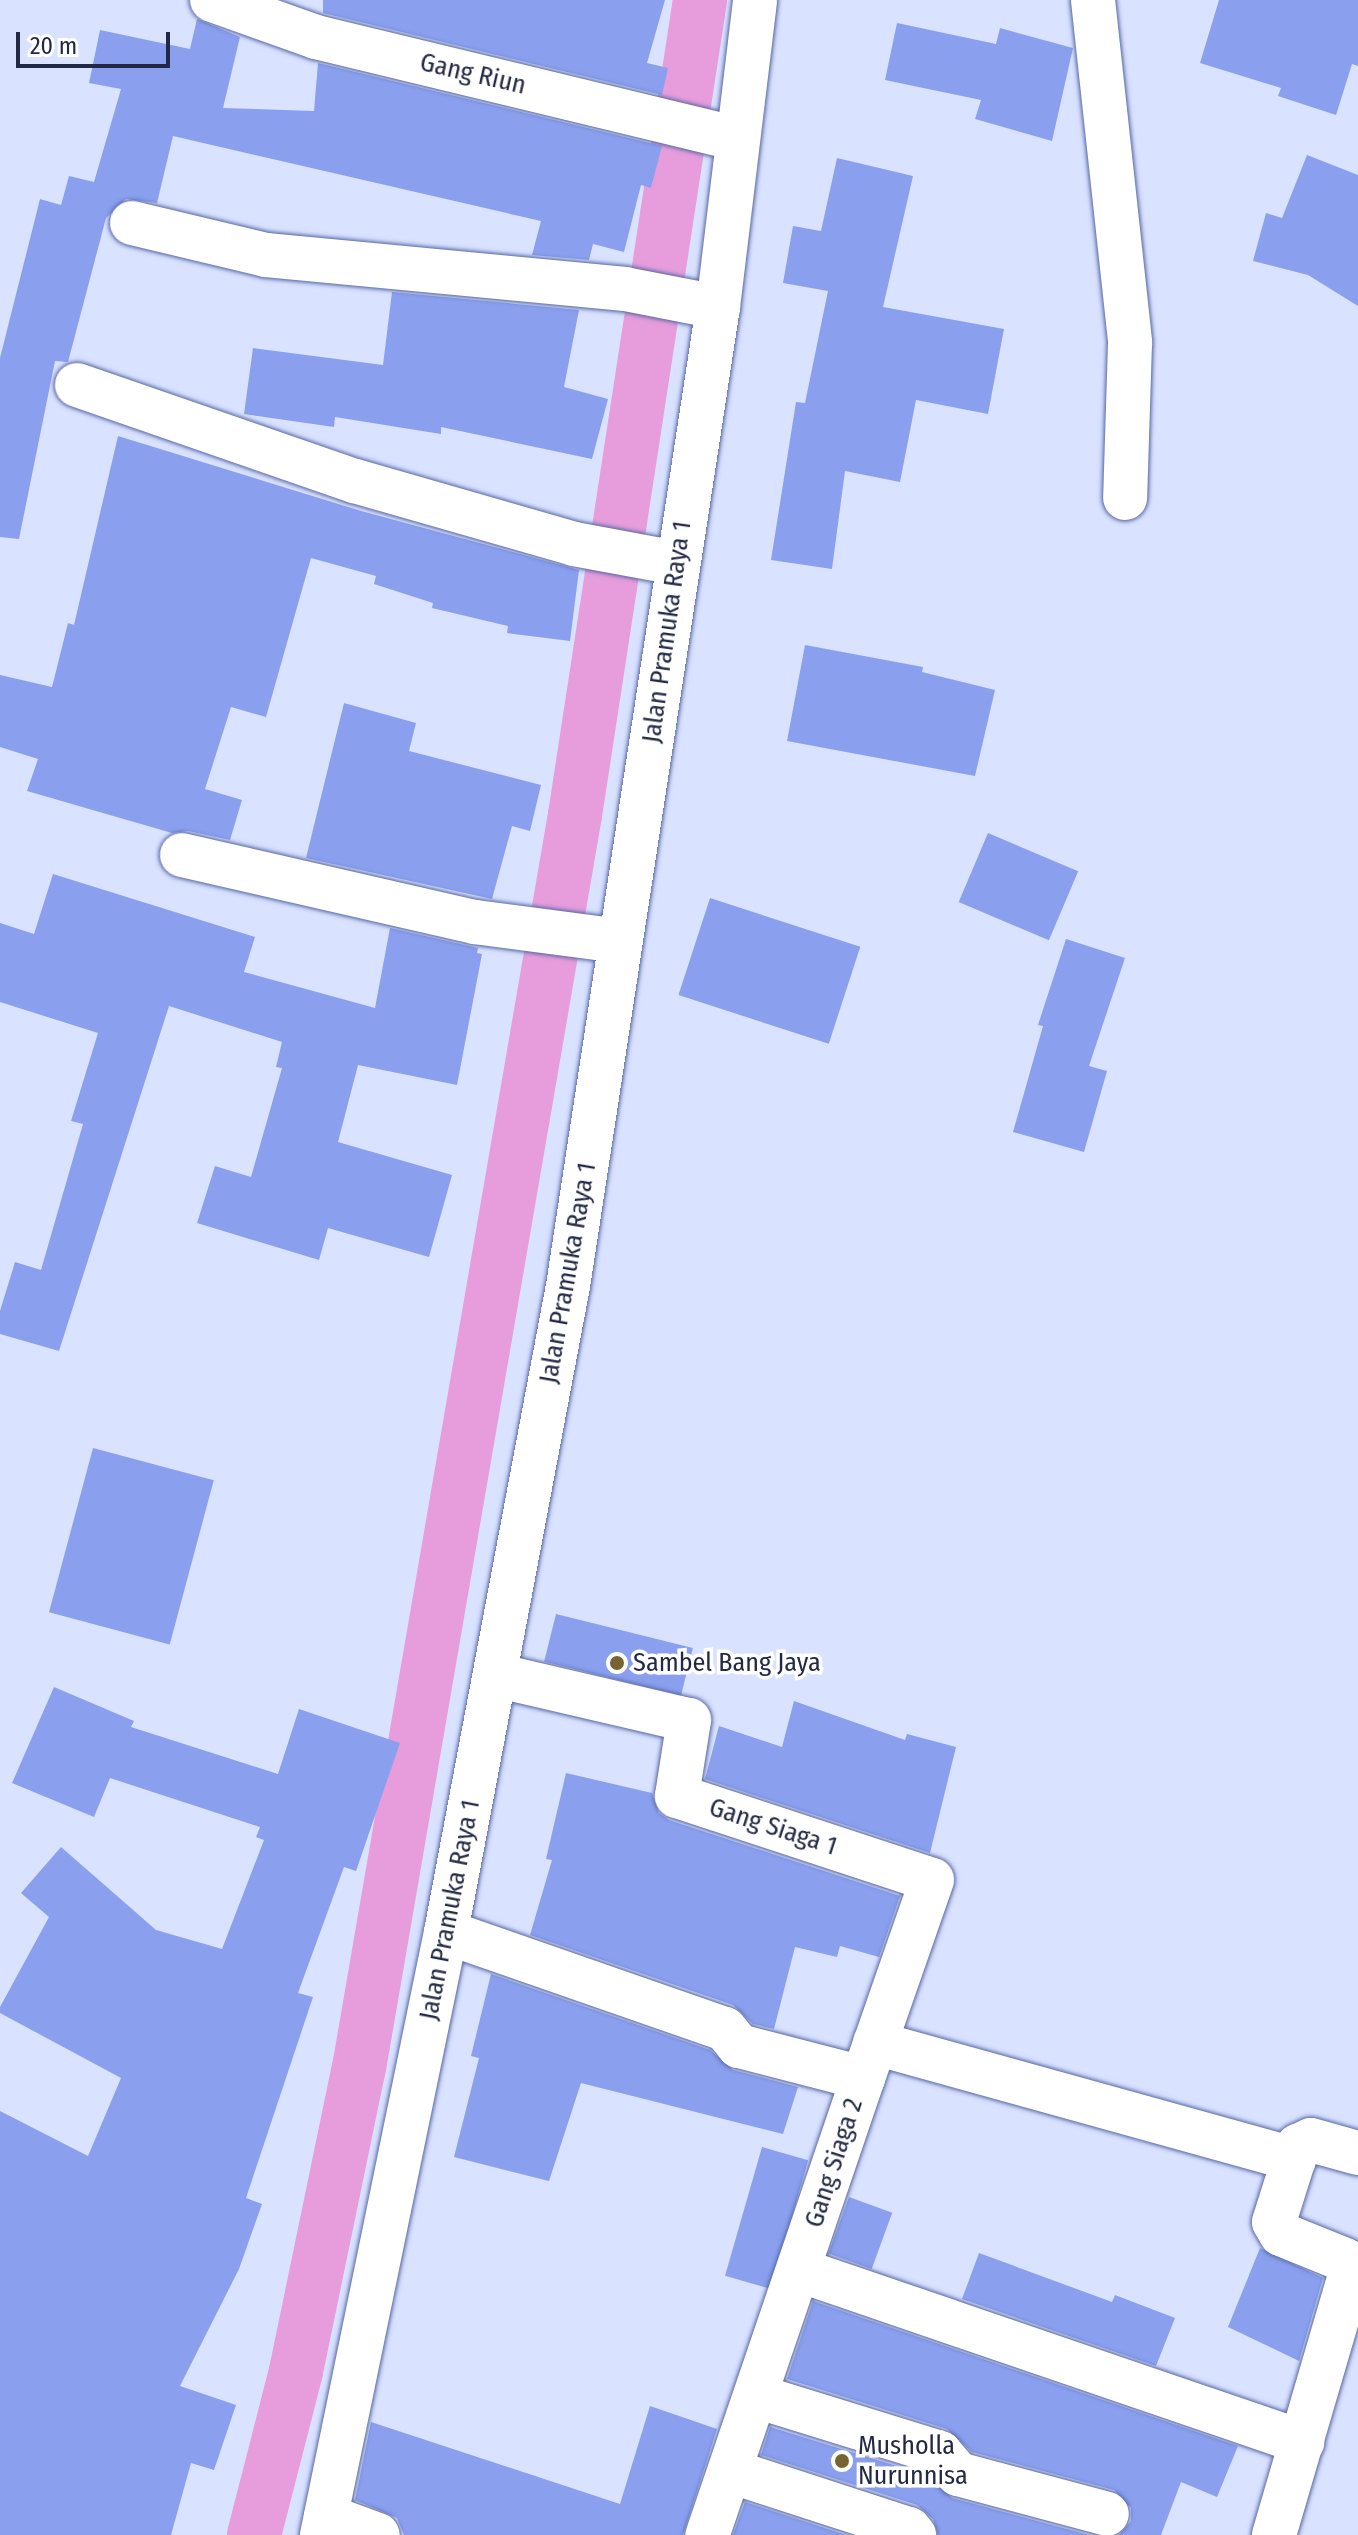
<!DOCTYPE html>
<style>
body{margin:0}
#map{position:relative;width:1358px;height:2535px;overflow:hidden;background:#d9e2ff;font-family:"Fira Sans Condensed",sans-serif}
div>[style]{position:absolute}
.canal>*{height:54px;margin:-27px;padding:0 27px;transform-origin:27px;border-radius:27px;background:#e79ddc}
.building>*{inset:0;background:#8aa0ef;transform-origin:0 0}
.roads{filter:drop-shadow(0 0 2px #5767a5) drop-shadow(0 0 2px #5767a5)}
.minor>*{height:44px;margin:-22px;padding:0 22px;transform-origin:22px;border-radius:22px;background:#fff}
.major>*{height:44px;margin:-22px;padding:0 22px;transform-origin:22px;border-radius:22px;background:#fff}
.dots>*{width:22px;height:22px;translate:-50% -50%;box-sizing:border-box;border:4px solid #fff;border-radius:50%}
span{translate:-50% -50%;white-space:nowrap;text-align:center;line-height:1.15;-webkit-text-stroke:7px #fff;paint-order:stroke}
.street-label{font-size:26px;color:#222944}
.poi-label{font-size:26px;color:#222944}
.left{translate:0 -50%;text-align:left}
.scale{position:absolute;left:16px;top:32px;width:154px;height:36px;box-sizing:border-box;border:4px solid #222944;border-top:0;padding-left:10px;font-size:24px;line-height:28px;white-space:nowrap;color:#222944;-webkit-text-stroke:6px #fff;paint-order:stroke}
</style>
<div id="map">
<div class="canal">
<div style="left:254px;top:2535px;width:169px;rotate:-75.6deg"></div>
<div style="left:296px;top:2371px;width:309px;rotate:-78.3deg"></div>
<div style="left:359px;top:2068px;width:1271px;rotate:-80.22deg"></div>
<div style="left:575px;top:815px;width:825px;rotate:-81.28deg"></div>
</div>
<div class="building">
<div style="clip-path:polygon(323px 0,665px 0,647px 63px,668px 68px,662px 95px,323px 13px)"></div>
<div style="clip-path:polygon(1219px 0,1358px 0,1358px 66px,1352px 64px,1336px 115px,1278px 96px,1281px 88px,1200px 63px)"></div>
<div style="clip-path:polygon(197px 19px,240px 37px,223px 108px,314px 111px,318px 63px,662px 146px,651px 188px,641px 185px,624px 252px,593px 244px,589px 260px,532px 255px,541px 221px,173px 136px,157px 203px,126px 199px,106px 218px,68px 362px,55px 361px,19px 539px,0 537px,0 358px,40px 199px,61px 205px,69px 176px,94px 182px,121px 89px,89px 83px,100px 30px,190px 49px)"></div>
<div style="clip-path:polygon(897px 23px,996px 44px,1000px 28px,1073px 48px,1052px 141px,975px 119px,981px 100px,885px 80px)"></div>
<div style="clip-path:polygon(1307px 155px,1358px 175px,1358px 306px,1308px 275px,1253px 261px,1266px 213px,1282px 218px)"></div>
<div style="clip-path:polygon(837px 158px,913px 176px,883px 307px,1004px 329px,988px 414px,916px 400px,900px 482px,845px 471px,832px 569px,771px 560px,796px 402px,805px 403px,828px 291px,783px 283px,793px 226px,821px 231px)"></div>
<div style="clip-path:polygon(392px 292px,579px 310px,564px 387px,608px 399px,592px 459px,441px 427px,441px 434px,335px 417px,334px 427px,244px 414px,253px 348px,383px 365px)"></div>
<div style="clip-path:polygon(118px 436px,361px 511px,579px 570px,570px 641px,507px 633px,508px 626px,432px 608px,433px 603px,374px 584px,376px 576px,311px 558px,266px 717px,231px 707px,205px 789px,242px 800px,230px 840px,188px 831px,172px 833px,27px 791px,38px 759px,0 747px,0 675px,52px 687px,68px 623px,74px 625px)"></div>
<div style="clip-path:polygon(805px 645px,923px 667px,922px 672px,995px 690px,975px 776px,787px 741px)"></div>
<div style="clip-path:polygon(344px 703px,416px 723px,409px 751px,541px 785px,530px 831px,512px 826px,492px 899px,306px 858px)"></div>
<div style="left:988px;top:833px;width:98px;height:75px;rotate:23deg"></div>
<div style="clip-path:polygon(53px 874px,255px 937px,244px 972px,375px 1008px,390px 928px,478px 948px,477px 953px,482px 954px,457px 1085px,358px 1065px,338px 1142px,452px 1175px,429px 1257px,328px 1228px,319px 1260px,197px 1223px,215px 1166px,251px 1177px,282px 1068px,276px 1067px,282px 1042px,169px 1006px,59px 1351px,0 1334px,0 1311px,15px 1262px,41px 1270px,83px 1124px,71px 1121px,98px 1033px,0 1002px,0 923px,34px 934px)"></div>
<div style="left:710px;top:898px;width:158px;height:102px;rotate:18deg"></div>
<div style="clip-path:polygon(1066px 939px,1125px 958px,1089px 1066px,1107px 1071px,1084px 1152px,1013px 1132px,1043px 1026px,1038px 1025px)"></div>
<div style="left:93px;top:1448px;width:125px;height:170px;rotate:15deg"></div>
<div style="left:556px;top:1614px;width:141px;height:49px;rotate:14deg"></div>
<div style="clip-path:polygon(54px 1687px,134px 1721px,131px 1727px,278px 1774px,299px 1709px,400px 1743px,356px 1871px,344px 1867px,298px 1993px,313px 1997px,246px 2198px,262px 2204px,239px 2269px,180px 2386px,236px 2405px,214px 2470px,191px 2463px,171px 2535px,0 2535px,0 2111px,88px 2156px,121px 2078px,0 2013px,0 2007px,49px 1917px,21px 1893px,61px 1847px,156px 1930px,222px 1949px,264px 1840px,256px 1837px,260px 1827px,110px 1778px,94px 1817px,12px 1783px)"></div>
<div style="clip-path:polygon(794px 1701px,905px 1740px,907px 1734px,956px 1747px,930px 1853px,705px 1779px,719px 1726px,782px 1747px)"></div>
<div style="clip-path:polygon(566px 1773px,652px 1793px,659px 1813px,669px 1820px,900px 1896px,879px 1957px,840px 1946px,837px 1957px,795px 1947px,774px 2029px,753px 2024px,733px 2005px,530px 1935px,552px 1860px,546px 1859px)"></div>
<div style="clip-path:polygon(491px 1974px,710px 2050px,733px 2070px,798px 2087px,783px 2134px,581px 2083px,549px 2181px,454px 2157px,479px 2058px,471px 2056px)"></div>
<div style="left:762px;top:2147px;width:48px;height:134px;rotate:16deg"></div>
<div style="left:849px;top:2197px;width:46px;height:60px;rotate:20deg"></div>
<div style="clip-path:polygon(1260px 2248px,1323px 2278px,1299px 2361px,1228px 2327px)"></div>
<div style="clip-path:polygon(979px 2253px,1112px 2302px,1115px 2295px,1175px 2318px,1156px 2366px,962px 2299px)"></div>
<div style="clip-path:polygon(813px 2301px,1238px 2446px,1217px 2497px,1181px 2482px,1161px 2535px,1119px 2535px,1131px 2521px,1131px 2508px,1114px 2490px,972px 2452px,947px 2429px,787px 2379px)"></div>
<div style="clip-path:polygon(650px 2406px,717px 2429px,683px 2535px,404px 2535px,397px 2518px,355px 2500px,371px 2422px,620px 2504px)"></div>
<div style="clip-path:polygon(770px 2427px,926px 2475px,952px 2498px,1089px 2535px,938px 2535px,933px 2519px,917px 2505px,761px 2455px)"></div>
<div style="clip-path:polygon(745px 2502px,846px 2535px,733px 2535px)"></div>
</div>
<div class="roads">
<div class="minor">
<div style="left:212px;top:0;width:110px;rotate:19.6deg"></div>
<div style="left:316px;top:37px;width:433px;rotate:13.6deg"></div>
<div style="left:1093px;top:0;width:345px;rotate:83.8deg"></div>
<div style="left:1130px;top:343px;width:155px;rotate:91.8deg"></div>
<div style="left:132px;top:223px;width:138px;rotate:13.4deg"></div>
<div style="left:266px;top:255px;width:361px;rotate:5.4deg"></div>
<div style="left:625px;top:289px;width:95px;rotate:11deg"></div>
<div style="left:77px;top:385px;width:294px;rotate:19.1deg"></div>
<div style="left:355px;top:481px;width:228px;rotate:16deg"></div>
<div style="left:574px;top:544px;width:105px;rotate:10.5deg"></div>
<div style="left:182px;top:855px;width:301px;rotate:12.9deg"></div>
<div style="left:475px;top:922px;width:146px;rotate:7.5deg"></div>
<div style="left:495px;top:1675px;width:199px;rotate:13.1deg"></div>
<div style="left:689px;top:1720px;width:77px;rotate:99deg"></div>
<div style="left:677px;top:1796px;width:268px;rotate:18.2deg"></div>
<div style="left:932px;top:1880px;width:210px;rotate:109.2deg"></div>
<div style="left:446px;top:1932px;width:295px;rotate:19.2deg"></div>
<div style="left:725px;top:2029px;width:22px;rotate:51deg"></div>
<div style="left:739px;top:2046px;width:128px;rotate:14.5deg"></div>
<div style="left:863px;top:2078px;width:483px;rotate:108.8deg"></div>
<div style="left:875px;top:2043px;width:435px;rotate:15.5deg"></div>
<div style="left:799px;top:2270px;width:532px;rotate:18.88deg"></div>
<div style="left:756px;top:2396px;width:193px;rotate:17.2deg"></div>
<div style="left:940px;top:2453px;width:28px;rotate:49deg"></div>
<div style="left:958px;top:2474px;width:154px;rotate:15deg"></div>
<div style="left:730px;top:2471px;width:188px;rotate:18deg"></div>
<div style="left:909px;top:2529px;width:8px;rotate:50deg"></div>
<div style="left:326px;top:2516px;width:55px;rotate:20.1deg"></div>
<div style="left:1274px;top:2535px;width:274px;rotate:-73.7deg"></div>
<div style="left:1351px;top:2272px;width:13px;rotate:-117deg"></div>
<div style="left:1345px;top:2260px;width:69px;rotate:-157.9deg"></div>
<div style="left:1281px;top:2234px;width:14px;rotate:-120deg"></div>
<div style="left:1274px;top:2222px;width:80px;rotate:-72.5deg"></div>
<div style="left:1298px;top:2146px;width:14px;rotate:-25deg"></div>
<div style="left:1311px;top:2140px;width:49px;rotate:15.5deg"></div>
</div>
<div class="major">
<div style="left:322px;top:2535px;width:616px;rotate:-78.38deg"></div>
<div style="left:446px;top:1932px;width:657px;rotate:-79.31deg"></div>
<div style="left:568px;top:1286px;width:990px;rotate:-81.29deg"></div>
<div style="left:718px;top:307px;width:309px;rotate:-83.1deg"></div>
</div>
</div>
<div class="dots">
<div style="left:617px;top:1663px;background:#766533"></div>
<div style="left:842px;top:2461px;background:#766533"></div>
</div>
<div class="street-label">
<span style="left:473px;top:74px;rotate:13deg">Gang Riun</span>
<span style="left:667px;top:632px;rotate:-82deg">Jalan Pramuka Raya 1</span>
<span style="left:568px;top:1273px;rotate:-80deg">Jalan Pramuka Raya 1</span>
<span style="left:773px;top:1827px;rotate:18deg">Gang Siaga 1</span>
<span style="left:450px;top:1910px;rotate:-79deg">Jalan Pramuka Raya 1</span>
<span style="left:834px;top:2163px;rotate:-72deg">Gang Siaga 2</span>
</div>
<div class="poi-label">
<span class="left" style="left:633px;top:1663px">Sambel Bang Jaya</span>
<span class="left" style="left:858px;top:2461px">Musholla<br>Nurunnisa</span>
</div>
<div class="scale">20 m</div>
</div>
